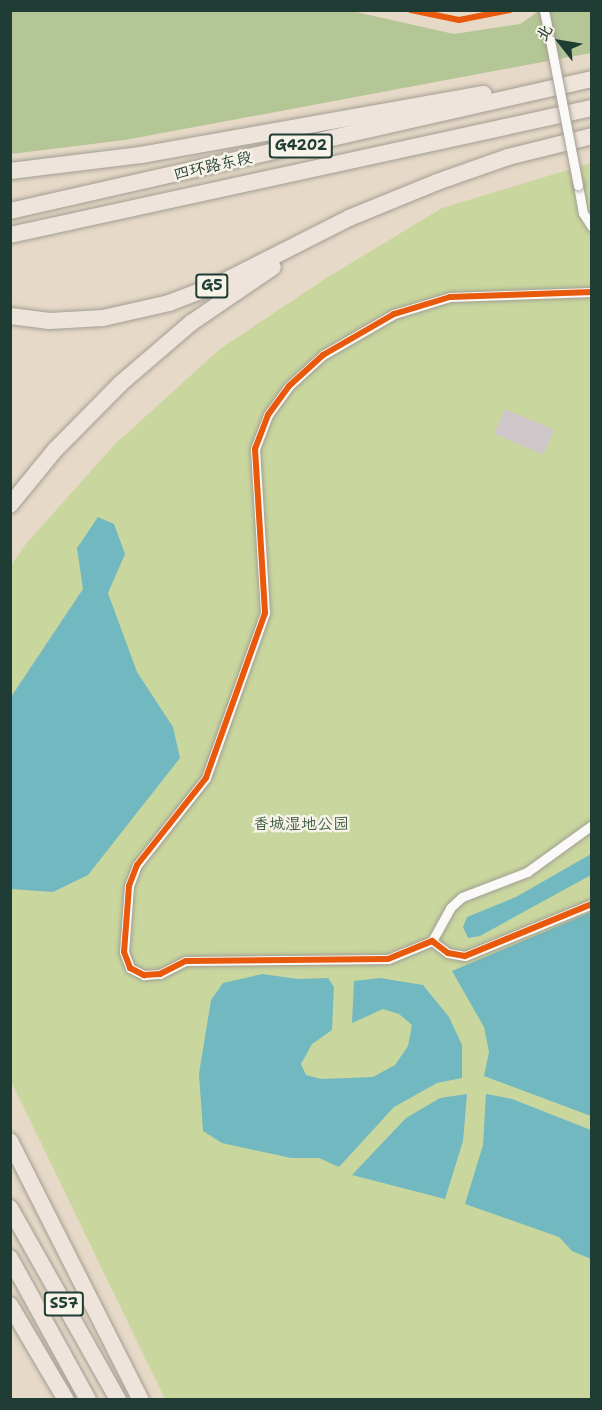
<!DOCTYPE html>
<meta charset="utf-8">
<style>
body{margin:0}
#map{position:relative;width:602px;height:1410px;overflow:hidden;background:#e6d9c7;font-family:"Shantell Sans","LXGW WenKai TC",sans-serif}
div>[style]{position:absolute}
.green>*{inset:0;background:#c9d79e}
.forest>*{inset:0;background:#b4c695}
.water>*{inset:0;background:#71b8c1}
.building>*{inset:0;background:#cec6c9;transform-origin:0 0}
.roads{filter:drop-shadow(0 0 2px #a29e93) drop-shadow(0 0 2px #a29e93)}
.minor>*{height:9px;margin:-4.5px;padding:0 4.5px;transform-origin:4.5px;border-radius:4.5px;background:#fbf9f7}
.motorway>*{height:16px;margin:-8px;padding:0 8px;transform-origin:8px;border-radius:8px;background:#eee4db}
.bridges{filter:drop-shadow(0 0 2px #a29e93) drop-shadow(0 0 2px #a29e93)}
.minor-bridge>*{height:9px;margin:-4.5px;padding:0 4.5px;transform-origin:4.5px;border-radius:4.5px;background:#fbf9f7}
.cycleway>*{height:6px;margin:-3px;padding:0 3px;transform-origin:3px;border-radius:3px;background:#e8590c}
span{translate:-50% -50%;white-space:nowrap;text-align:center;line-height:1.15;-webkit-text-stroke:5px #f7f3e8;paint-order:stroke}
.shield-label span{padding:2px 4px;background:#f7f3e8;border:2px solid;border-radius:4px;-webkit-text-stroke-width:0}
.shield-label{font-size:15px;color:#1f3d34;font-weight:700}
.street-label{font-size:16px;color:#1f3d34}
.park-label{font-size:16px;color:#3c5b43}
.frame{position:absolute;inset:0;border:12px solid #1f3d34;pointer-events:none}
.north{position:absolute;left:530px;top:12px;width:60px;height:60px;-webkit-text-stroke:4px #f7f3e8;paint-order:stroke;rotate:301deg;font-size:16px;font-weight:700;line-height:24px;text-align:center;color:#1f3d34}
.north::after{content:'';display:block;margin:auto;width:21px;height:27px;background:#1f3d34;clip-path:polygon(50% 0,100% 100%,50% 72%,0 100%)}
</style>
<div id="map">
<div class="green">
<div style="clip-path:polygon(591px 163px,591px 1399px,165px 1399px,11px 1081px,10px 567px,25px 545px,114px 445px,220px 349px,328px 277px,442px 208px)"></div>
</div>
<div class="forest">
<div style="clip-path:polygon(347px 10px,454px 34px,520px 24px,539px 11px,591px 11px,591px 53px,125px 140px,11px 154px,10px 11px)"></div>
</div>
<div class="water">
<div style="clip-path:polygon(98px 517px,114px 524px,125px 554px,108px 593px,137px 672px,173px 727px,180px 758px,88px 875px,53px 892px,11px 889px,11px 697px,83px 589px,77px 548px)"></div>
<div style="clip-path:polygon(591px 854px,591px 875px,480px 936px,468px 938px,463px 927px,467px 917px,516px 897px)"></div>
<div style="clip-path:polygon(591px 912px,591px 1116px,484px 1076px,489px 1052px,484px 1027px,452px 971px)"></div>
<div style="clip-path:polygon(262px 974px,298px 979px,328px 978px,334px 987px,332px 1030px,312px 1044px,301px 1064px,306px 1075px,321px 1079px,373px 1077px,395px 1065px,408px 1046px,412px 1025px,399px 1014px,383px 1009px,352px 1023px,354px 981px,380px 978px,423px 985px,449px 1017px,462px 1045px,462px 1078px,437px 1083px,394px 1107px,339px 1167px,319px 1158px,291px 1158px,222px 1143px,203px 1131px,199px 1074px,211px 1000px,223px 983px)"></div>
<div style="clip-path:polygon(467px 1094px,463px 1141px,445px 1199px,352px 1175px,406px 1118px,440px 1098px)"></div>
<div style="clip-path:polygon(486px 1094px,512px 1099px,591px 1130px,591px 1259px,572px 1251px,559px 1237px,465px 1204px,483px 1145px)"></div>
</div>
<div class="building">
<div style="left:505px;top:409px;width:53px;height:27px;rotate:23deg"></div>
</div>
<div class="roads">
<div class="minor">
<div style="left:544px;top:10px;width:31px;rotate:79deg"></div>
<div style="left:578px;top:185px;width:28px;rotate:80deg"></div>
<div style="left:583px;top:213px;width:17px;rotate:57deg"></div>
<div style="left:592px;top:292px;width:142px;rotate:178deg"></div>
<div style="left:450px;top:297px;width:59px;rotate:163.1deg"></div>
<div style="left:394px;top:314px;width:82px;rotate:150deg"></div>
<div style="left:323px;top:355px;width:46px;rotate:137.6deg"></div>
<div style="left:289px;top:386px;width:36px;rotate:126deg"></div>
<div style="left:268px;top:415px;width:36px;rotate:111deg"></div>
<div style="left:255px;top:449px;width:164px;rotate:86.5deg"></div>
<div style="left:265px;top:613px;width:175px;rotate:109.7deg"></div>
<div style="left:206px;top:778px;width:111px;rotate:128.4deg"></div>
<div style="left:137px;top:865px;width:22px;rotate:111deg"></div>
<div style="left:129px;top:886px;width:66px;rotate:94.3deg"></div>
<div style="left:124px;top:952px;width:17px;rotate:69deg"></div>
<div style="left:130px;top:968px;width:16px;rotate:27deg"></div>
<div style="left:144px;top:975px;width:16px;rotate:-4deg"></div>
<div style="left:160px;top:974px;width:29px;rotate:-27deg"></div>
<div style="left:186px;top:961px;width:202px;rotate:-0.6deg"></div>
<div style="left:388px;top:959px;width:48px;rotate:-22.2deg"></div>
<div style="left:432px;top:941px;width:20px;rotate:37deg"></div>
<div style="left:448px;top:953px;width:17px;rotate:10deg"></div>
<div style="left:465px;top:956px;width:137px;rotate:-22.3deg"></div>
<div style="left:432px;top:941px;width:38px;rotate:-61deg"></div>
<div style="left:450px;top:908px;width:16px;rotate:-43deg"></div>
<div style="left:462px;top:897px;width:70px;rotate:-21deg"></div>
<div style="left:527px;top:872px;width:80px;rotate:-35.9deg"></div>
</div>
<div class="motorway">
<div style="left:10px;top:171px;width:132px;rotate:-7deg"></div>
<div style="left:141px;top:155px;width:348px;rotate:-10.1deg"></div>
<div style="left:10px;top:211px;width:597px;rotate:-12.78deg"></div>
<div style="left:10px;top:235px;width:596px;rotate:-12.31deg"></div>
<div style="left:10px;top:316px;width:40px;rotate:7.1deg"></div>
<div style="left:50px;top:321px;width:53px;rotate:-3.2deg"></div>
<div style="left:103px;top:318px;width:68px;rotate:-12.8deg"></div>
<div style="left:169px;top:303px;width:56px;rotate:-21deg"></div>
<div style="left:221px;top:283px;width:144px;rotate:-26.9deg"></div>
<div style="left:349px;top:218px;width:95px;rotate:-22.2deg"></div>
<div style="left:437px;top:182px;width:75px;rotate:-19.4deg"></div>
<div style="left:508px;top:157px;width:87px;rotate:-14deg"></div>
<div style="left:10px;top:505px;width:71px;rotate:-50.7deg"></div>
<div style="left:55px;top:450px;width:93px;rotate:-45.4deg"></div>
<div style="left:120px;top:384px;width:94px;rotate:-40.7deg"></div>
<div style="left:191px;top:323px;width:99px;rotate:-34.3deg"></div>
<div style="left:10px;top:1141px;width:290px;rotate:63.2deg"></div>
<div style="left:10px;top:1208px;width:220px;rotate:60.6deg"></div>
<div style="left:10px;top:1258px;width:162px;rotate:61.2deg"></div>
<div style="left:10px;top:1305px;width:110px;rotate:59.5deg"></div>
</div>
</div>
<div class="bridges">
<div class="minor-bridge">
<div style="left:550px;top:40px;width:148px;rotate:79.1deg"></div>
</div>
</div>
<div class="cycleway">
<div style="left:411px;top:10px;width:49px;rotate:11.8deg"></div>
<div style="left:459px;top:20px;width:52px;rotate:-11.1deg"></div>
<div style="left:592px;top:292px;width:142px;rotate:178deg"></div>
<div style="left:450px;top:297px;width:59px;rotate:163.1deg"></div>
<div style="left:394px;top:314px;width:82px;rotate:150deg"></div>
<div style="left:323px;top:355px;width:46px;rotate:137.6deg"></div>
<div style="left:289px;top:386px;width:36px;rotate:126deg"></div>
<div style="left:268px;top:415px;width:36px;rotate:111deg"></div>
<div style="left:255px;top:449px;width:164px;rotate:86.5deg"></div>
<div style="left:265px;top:613px;width:175px;rotate:109.7deg"></div>
<div style="left:206px;top:778px;width:111px;rotate:128.4deg"></div>
<div style="left:137px;top:865px;width:22px;rotate:111deg"></div>
<div style="left:129px;top:886px;width:66px;rotate:94.3deg"></div>
<div style="left:124px;top:952px;width:17px;rotate:69deg"></div>
<div style="left:130px;top:968px;width:16px;rotate:27deg"></div>
<div style="left:144px;top:975px;width:16px;rotate:-4deg"></div>
<div style="left:160px;top:974px;width:29px;rotate:-27deg"></div>
<div style="left:186px;top:961px;width:202px;rotate:-0.6deg"></div>
<div style="left:388px;top:959px;width:48px;rotate:-22.2deg"></div>
<div style="left:432px;top:941px;width:20px;rotate:37deg"></div>
<div style="left:448px;top:953px;width:17px;rotate:10deg"></div>
<div style="left:465px;top:956px;width:137px;rotate:-22.3deg"></div>
</div>
<div class="shield-label">
<span style="left:301px;top:146px">G4202</span>
<span style="left:212px;top:286px">G5</span>
<span style="left:64px;top:1304px">S57</span>
</div>
<div class="street-label">
<span style="left:213px;top:166px;rotate:-13deg">四环路东段</span>
</div>
<div class="park-label">
<span style="left:301px;top:824px">香城湿地公园</span>
</div>
<div class="frame"></div>
<div class="north">北</div>
</div>
